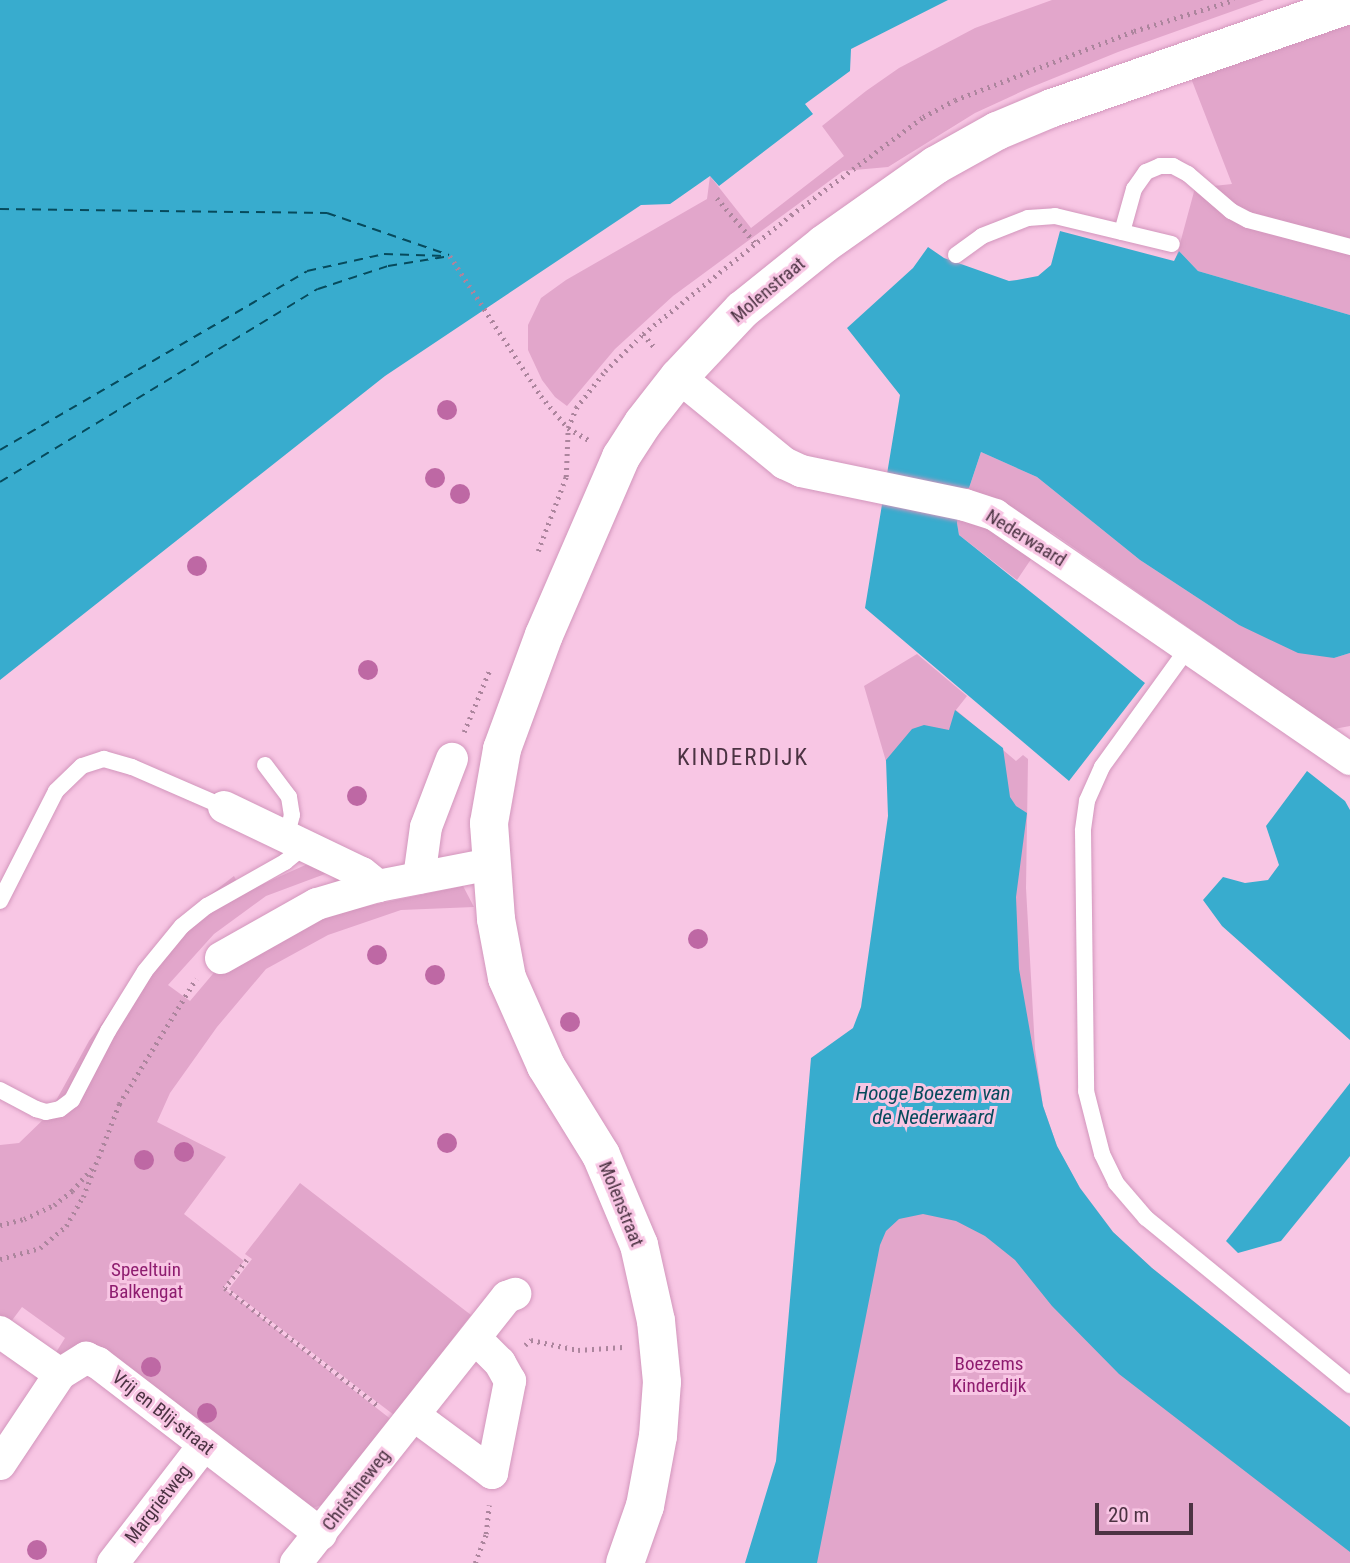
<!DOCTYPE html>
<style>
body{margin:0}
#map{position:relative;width:1350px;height:1563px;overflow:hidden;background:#f8c6e4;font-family:"Roboto Condensed",sans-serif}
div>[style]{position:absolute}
.green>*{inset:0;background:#e2a6cb}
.water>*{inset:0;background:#38acce}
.ferry>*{height:2px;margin-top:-1px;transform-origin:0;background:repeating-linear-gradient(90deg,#064a5c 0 9px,transparent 0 16px)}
.path>*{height:4.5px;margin-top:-2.25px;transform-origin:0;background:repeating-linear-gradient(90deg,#ac859d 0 2px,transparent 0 7px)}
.roads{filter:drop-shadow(0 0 2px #d296bc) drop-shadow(0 0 2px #d296bc)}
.service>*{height:16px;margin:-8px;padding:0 8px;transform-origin:8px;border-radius:8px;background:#fff}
.minor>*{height:32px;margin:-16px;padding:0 16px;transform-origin:16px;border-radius:16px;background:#fff}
.tertiary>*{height:38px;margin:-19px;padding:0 19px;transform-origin:19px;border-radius:19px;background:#fff}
.trees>*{width:20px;height:20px;margin:-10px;border-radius:50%;background:#be68a4}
span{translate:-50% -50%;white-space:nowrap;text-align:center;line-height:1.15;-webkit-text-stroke:6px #f8c6e4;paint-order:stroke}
.street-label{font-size:19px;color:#4c3343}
.park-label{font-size:19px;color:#8e1c6f}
.water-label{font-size:21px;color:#064a5c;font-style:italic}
.quarter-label{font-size:23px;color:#4c3343;letter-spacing:2px}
.scale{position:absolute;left:1095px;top:1503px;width:98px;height:32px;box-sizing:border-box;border:4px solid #4c3343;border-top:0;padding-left:9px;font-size:21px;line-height:24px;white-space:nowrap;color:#4c3343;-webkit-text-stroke:5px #f8c6e4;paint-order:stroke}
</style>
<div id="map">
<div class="green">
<div style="clip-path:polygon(1052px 0,1264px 0,1118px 52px,1027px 89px,975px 113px,888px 167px,843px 171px,673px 296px,615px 349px,567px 406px,555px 397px,542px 380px,528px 350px,528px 325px,541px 298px,566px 280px,707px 199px,710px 176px,751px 228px,844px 156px,822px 126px,866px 91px,899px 68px,975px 28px)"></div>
<div style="clip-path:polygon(1350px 14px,1350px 315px,1198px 271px,1179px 251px,1175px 262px,1195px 188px,1232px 184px,1189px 73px)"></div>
<div style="clip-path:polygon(981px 452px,1037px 477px,1140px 560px,1239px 625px,1334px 658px,1350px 653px,1350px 726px,1334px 729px,1050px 531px,1017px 580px,959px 535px,957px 523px,962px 488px,969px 488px)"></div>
<div style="clip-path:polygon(917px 654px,967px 696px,956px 710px,1016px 761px,1023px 755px,1028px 759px,1026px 888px,1035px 1049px,1043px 1106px,1057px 1146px,1080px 1188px,1113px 1232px,1152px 1268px,1350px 1427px,1350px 1563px,763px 1563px,903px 784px,890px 775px,864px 686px)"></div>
<div style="clip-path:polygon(321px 858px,341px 868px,266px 896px,214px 934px,168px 985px,190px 1001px,239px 943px,306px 919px,463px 886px,474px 907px,401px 910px,328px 935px,266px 969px,217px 1027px,170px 1093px,157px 1122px,226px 1157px,184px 1214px,244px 1261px,223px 1288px,397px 1424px,339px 1499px,313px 1508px,291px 1500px,85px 1345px,61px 1359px,55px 1354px,65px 1338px,22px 1307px,10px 1323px,0 1315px,0 1145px,19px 1143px,48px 1115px,89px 1041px,152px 954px,207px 897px,234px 876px,243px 893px)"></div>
<div style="clip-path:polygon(300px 1183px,471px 1315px,394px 1415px,229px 1289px,252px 1259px,245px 1254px)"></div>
</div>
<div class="water">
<div style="clip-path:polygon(0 0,948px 0,851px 49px,850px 71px,805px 104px,813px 114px,719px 186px,710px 176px,670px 204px,641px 205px,385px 376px,0 680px)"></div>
<div style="clip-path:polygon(1060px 231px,1174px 261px,1179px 251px,1198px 271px,1350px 315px,1350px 653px,1334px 658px,1298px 653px,1239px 625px,1140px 560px,1037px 477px,981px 452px,969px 488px,962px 489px,957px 523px,959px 535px,1145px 683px,1069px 781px,865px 608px,900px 395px,847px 328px,913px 268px,928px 247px,944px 258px,1009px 281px,1017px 280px,1038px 276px,1051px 265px)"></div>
<div style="clip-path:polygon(955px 710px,1003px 748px,1010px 797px,1016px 806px,1027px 813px,1016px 897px,1019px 969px,1043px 1106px,1057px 1146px,1080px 1188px,1113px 1232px,1152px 1268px,1350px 1427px,1350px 1552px,1119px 1374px,1052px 1306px,1015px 1260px,985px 1236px,956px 1221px,923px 1214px,899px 1219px,886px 1231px,880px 1245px,817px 1563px,745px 1563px,776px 1461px,811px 1058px,853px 1028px,861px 1007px,888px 816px,886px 760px,912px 729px,924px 725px,949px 730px)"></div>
<div style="clip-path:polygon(1307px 771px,1345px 801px,1350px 810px,1350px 1040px,1222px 926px,1203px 900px,1223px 877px,1245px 883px,1268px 880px,1279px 865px,1266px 826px)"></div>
<div style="clip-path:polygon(1350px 1083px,1350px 1156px,1281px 1241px,1238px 1253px,1226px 1241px)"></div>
</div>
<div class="ferry">
<div style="left:0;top:209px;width:327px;rotate:0.7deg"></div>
<div style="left:327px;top:213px;width:129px;rotate:19deg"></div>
<div style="left:0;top:450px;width:355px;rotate:-30.2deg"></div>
<div style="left:307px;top:271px;width:79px;rotate:-12.4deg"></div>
<div style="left:384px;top:254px;width:61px;rotate:1.9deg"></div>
<div style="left:0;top:482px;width:372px;rotate:-31.3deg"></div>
<div style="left:318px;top:289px;width:74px;rotate:-18.2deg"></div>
<div style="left:388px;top:266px;width:63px;rotate:-9.2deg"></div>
</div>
<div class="path">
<div style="left:717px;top:198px;width:60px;rotate:49.7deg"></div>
<div style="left:450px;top:256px;width:167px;rotate:57deg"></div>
<div style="left:541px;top:396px;width:42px;rotate:49.8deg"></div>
<div style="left:568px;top:428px;width:24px;rotate:30deg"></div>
<div style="left:643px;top:334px;width:20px;rotate:49deg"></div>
<div style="left:538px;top:551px;width:79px;rotate:-69.3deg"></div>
<div style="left:566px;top:477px;width:49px;rotate:-87.7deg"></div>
<div style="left:568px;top:428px;width:22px;rotate:-68deg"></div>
<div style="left:576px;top:408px;width:47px;rotate:-51.9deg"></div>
<div style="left:605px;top:371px;width:53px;rotate:-44.2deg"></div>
<div style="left:643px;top:334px;width:190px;rotate:-38.8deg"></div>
<div style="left:791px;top:215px;width:164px;rotate:-36.6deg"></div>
<div style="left:923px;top:117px;width:36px;rotate:-28deg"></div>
<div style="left:955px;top:100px;width:192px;rotate:-21.1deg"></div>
<div style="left:1134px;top:31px;width:105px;rotate:-17.2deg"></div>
<div style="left:464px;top:732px;width:68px;rotate:-67.6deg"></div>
<div style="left:0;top:1225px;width:25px;rotate:-14deg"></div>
<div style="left:24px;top:1219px;width:33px;rotate:-25deg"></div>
<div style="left:54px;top:1205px;width:23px;rotate:-38deg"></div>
<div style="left:72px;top:1191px;width:30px;rotate:-49deg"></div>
<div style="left:0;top:1259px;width:41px;rotate:-15.4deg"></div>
<div style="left:40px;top:1248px;width:34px;rotate:-40deg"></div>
<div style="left:66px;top:1226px;width:34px;rotate:-60deg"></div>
<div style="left:83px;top:1197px;width:100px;rotate:-68.8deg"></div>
<div style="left:119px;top:1104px;width:147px;rotate:-58.4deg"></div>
<div style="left:247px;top:1260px;width:36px;rotate:128deg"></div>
<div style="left:225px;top:1288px;width:195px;rotate:37.5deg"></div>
<div style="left:525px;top:1345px;width:8px;rotate:-40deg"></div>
<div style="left:531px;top:1340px;width:48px;rotate:12deg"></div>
<div style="left:578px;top:1350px;width:45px;rotate:-3.8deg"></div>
<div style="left:475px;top:1563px;width:31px;rotate:-69deg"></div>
<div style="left:486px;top:1534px;width:29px;rotate:-84deg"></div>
</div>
<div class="roads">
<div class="service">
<div style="left:1122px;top:232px;width:45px;rotate:-74.4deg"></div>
<div style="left:1134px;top:189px;width:21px;rotate:-55deg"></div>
<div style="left:1146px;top:172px;width:15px;rotate:-23deg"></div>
<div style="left:1160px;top:166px;width:13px"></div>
<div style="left:1173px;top:166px;width:17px;rotate:28deg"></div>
<div style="left:1188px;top:174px;width:57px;rotate:40.7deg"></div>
<div style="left:1231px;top:211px;width:19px;rotate:28deg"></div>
<div style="left:1248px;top:220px;width:106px;rotate:14.8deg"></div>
<div style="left:956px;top:255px;width:32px;rotate:-36deg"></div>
<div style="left:982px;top:236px;width:49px;rotate:-21.4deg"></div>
<div style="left:1028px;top:218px;width:27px;rotate:-4deg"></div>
<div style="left:1055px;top:216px;width:120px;rotate:13.5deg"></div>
<div style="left:1188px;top:648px;width:147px;rotate:125.9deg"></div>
<div style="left:1102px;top:767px;width:37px;rotate:114deg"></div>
<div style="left:1087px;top:801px;width:30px;rotate:98deg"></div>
<div style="left:1083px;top:831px;width:260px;rotate:89.3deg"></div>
<div style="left:1086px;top:1091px;width:65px;rotate:75.7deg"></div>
<div style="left:1102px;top:1154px;width:32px;rotate:64deg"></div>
<div style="left:1116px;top:1183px;width:46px;rotate:49.4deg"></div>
<div style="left:1146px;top:1218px;width:264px;rotate:39.3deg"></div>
<div style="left:265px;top:765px;width:40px;rotate:53deg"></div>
<div style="left:289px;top:797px;width:18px;rotate:81deg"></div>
<div style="left:292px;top:815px;width:23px;rotate:105deg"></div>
<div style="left:0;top:901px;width:123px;rotate:-63deg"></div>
<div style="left:56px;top:791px;width:36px;rotate:-44deg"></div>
<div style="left:82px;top:766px;width:23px;rotate:-18deg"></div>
<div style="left:104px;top:759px;width:29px;rotate:16deg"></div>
<div style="left:132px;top:767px;width:100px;rotate:23.5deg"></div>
<div style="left:0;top:1090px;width:41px;rotate:27.8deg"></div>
<div style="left:36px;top:1109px;width:10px;rotate:17deg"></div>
<div style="left:46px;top:1112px;width:14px;rotate:-12deg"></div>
<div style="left:60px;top:1109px;width:15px;rotate:-37deg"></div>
<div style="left:72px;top:1100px;width:78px;rotate:-62.4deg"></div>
<div style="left:108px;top:1031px;width:70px;rotate:-58.3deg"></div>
<div style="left:145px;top:971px;width:58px;rotate:-50.6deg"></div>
<div style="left:182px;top:926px;width:32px;rotate:-39deg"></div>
<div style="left:207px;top:906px;width:90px;rotate:-29.4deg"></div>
<div style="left:285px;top:862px;width:26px;rotate:-39deg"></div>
</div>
<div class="minor">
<div style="left:679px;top:377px;width:136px;rotate:39.3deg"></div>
<div style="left:784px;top:463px;width:19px;rotate:25deg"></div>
<div style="left:801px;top:471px;width:167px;rotate:11.7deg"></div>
<div style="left:965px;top:505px;width:32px;rotate:18deg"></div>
<div style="left:995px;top:515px;width:431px;rotate:34.5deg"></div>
<div style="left:224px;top:807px;width:153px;rotate:25.6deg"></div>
<div style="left:362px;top:873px;width:21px;rotate:39deg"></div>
<div style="left:419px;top:878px;width:51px;rotate:-82.2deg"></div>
<div style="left:426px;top:827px;width:73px;rotate:-69.1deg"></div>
<div style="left:221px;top:958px;width:110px;rotate:-29.4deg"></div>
<div style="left:317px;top:904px;width:64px;rotate:-16.4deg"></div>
<div style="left:378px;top:886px;width:115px;rotate:-11deg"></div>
<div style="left:0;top:1332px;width:73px;rotate:35deg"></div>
<div style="left:415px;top:1416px;width:96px;rotate:36.5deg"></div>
<div style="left:492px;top:1473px;width:94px;rotate:-78.9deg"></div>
<div style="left:510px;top:1381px;width:21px;rotate:-119deg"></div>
<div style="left:500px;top:1363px;width:35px;rotate:-135deg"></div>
<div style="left:0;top:1464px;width:108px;rotate:-56.3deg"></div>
<div style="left:60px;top:1374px;width:31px;rotate:-32deg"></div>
<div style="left:86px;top:1358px;width:13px;rotate:23deg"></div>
<div style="left:98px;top:1363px;width:281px;rotate:37.5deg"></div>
<div style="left:113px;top:1563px;width:149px;rotate:-52.4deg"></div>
<div style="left:296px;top:1563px;width:340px;rotate:-51.6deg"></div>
<div style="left:507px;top:1297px;width:9px;rotate:-21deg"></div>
</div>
<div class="tertiary">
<div style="left:625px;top:1563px;width:60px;rotate:-70.7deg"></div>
<div style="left:645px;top:1506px;width:71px;rotate:-79.5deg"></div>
<div style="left:658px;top:1436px;width:54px;rotate:-85.8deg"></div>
<div style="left:662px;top:1382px;width:61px;rotate:-95.6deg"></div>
<div style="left:656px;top:1321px;width:78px;rotate:-102.6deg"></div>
<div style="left:639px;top:1245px;width:98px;rotate:-112.9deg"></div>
<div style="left:601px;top:1155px;width:105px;rotate:-121.7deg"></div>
<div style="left:546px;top:1066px;width:96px;rotate:-113.9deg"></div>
<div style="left:507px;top:978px;width:60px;rotate:-100.6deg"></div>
<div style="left:496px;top:919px;width:96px;rotate:-94.2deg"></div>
<div style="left:489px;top:823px;width:75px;rotate:-80deg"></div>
<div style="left:502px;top:749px;width:121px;rotate:-69.8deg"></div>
<div style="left:544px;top:635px;width:194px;rotate:-66.6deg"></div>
<div style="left:621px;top:457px;width:40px;rotate:-57.1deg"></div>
<div style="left:643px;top:423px;width:58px;rotate:-52deg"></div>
<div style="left:679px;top:377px;width:92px;rotate:-46.8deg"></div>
<div style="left:742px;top:310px;width:105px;rotate:-38.8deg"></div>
<div style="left:824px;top:244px;width:137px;rotate:-35.2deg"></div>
<div style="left:936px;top:165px;width:70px;rotate:-29.1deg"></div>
<div style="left:997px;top:131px;width:60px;rotate:-22.7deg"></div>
<div style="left:1052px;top:108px;width:316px;rotate:-19.2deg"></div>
</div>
</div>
<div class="trees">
<div style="left:447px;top:410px"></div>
<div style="left:435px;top:478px"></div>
<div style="left:460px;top:494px"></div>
<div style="left:197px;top:566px"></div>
<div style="left:368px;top:670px"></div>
<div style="left:357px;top:796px"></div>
<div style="left:698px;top:939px"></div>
<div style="left:377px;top:955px"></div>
<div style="left:435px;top:975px"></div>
<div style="left:570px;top:1022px"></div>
<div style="left:447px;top:1143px"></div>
<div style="left:184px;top:1152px"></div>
<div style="left:144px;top:1160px"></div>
<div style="left:151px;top:1367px"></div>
<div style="left:207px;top:1413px"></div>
<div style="left:37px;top:1550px"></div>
</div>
<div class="street-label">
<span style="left:768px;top:290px;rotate:-40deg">Molenstraat</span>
<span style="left:1026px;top:538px;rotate:32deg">Nederwaard</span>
<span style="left:621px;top:1204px;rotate:68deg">Molenstraat</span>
<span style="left:163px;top:1413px;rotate:38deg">Vrij en Blij-straat</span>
<span style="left:356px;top:1490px;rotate:-52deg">Christineweg</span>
<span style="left:158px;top:1504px;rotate:-52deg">Margrietweg</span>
</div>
<div class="park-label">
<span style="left:146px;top:1281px">Speeltuin<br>Balkengat</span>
<span style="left:989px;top:1375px">Boezems<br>Kinderdijk</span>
</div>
<div class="water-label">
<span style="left:933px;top:1105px">Hooge Boezem van<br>de Nederwaard</span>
</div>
<div class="quarter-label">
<span style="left:743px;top:758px">KINDERDIJK</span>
</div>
<div class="scale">20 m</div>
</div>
